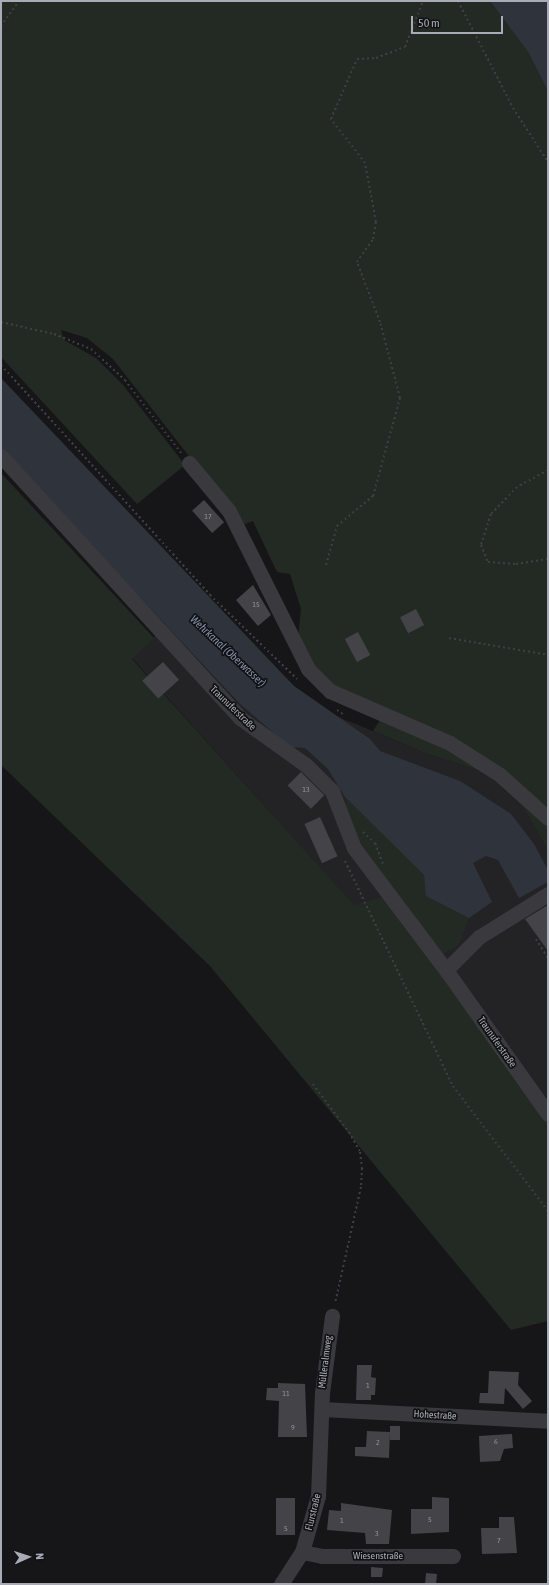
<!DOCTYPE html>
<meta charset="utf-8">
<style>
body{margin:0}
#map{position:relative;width:549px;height:1585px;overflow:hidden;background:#161618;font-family:"Asap Condensed",sans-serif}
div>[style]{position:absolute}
.built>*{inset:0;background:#232225}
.green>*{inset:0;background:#232a24}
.water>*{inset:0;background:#2f343c}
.building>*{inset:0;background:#434348;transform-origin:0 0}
.path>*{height:2px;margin-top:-1px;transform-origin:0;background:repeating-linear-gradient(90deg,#3e3e43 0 2px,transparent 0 5px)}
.minor>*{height:15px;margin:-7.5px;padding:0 7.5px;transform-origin:7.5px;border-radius:7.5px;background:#3a393e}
span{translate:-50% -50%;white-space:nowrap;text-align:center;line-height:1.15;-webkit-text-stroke:3.5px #111113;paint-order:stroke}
.number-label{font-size:8px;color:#90919a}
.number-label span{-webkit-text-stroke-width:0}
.street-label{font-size:10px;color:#a9abb6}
.water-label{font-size:11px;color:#8492ae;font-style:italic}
.frame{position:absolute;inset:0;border:2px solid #a9abb6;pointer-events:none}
.north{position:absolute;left:8px;top:1537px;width:40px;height:40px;-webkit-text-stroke:3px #111113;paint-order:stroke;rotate:87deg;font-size:11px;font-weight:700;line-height:16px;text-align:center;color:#a9abb6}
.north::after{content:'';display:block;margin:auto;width:14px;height:18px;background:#a9abb6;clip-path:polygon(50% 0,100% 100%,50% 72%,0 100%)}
.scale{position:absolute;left:411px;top:16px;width:92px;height:18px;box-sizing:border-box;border:2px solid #a9abb6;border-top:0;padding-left:5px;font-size:12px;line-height:14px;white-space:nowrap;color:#a9abb6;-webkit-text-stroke:3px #111113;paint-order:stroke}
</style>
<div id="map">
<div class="built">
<div style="clip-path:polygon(167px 624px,239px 703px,334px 715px,425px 753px,486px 773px,523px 807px,548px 851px,548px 1122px,345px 797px,346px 819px,386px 896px,354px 906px,132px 658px)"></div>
</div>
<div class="green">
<div style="clip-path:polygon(1px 1px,490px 1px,528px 52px,548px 91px,548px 851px,523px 807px,486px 773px,425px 753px,373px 731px,386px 711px,336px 693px,310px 666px,298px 638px,301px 609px,290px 574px,277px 572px,253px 521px,243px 525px,113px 359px,87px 338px,61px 330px,64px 340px,96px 358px,123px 385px,185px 465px,137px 504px,1px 357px)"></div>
<div style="clip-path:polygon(1px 473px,154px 638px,132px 659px,354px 905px,386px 896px,346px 819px,345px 797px,424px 875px,427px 896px,469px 918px,459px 945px,433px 961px,548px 1122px,548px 1321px,511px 1330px,210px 966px,1px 765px)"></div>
</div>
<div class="water">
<div style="clip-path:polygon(490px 1px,548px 1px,548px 91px,528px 52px)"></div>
<div style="clip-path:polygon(1px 378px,294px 686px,370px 739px,380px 751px,460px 781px,511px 814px,534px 844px,548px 870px,548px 882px,519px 898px,498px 860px,486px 856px,473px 863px,492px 902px,469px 918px,426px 896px,424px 875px,345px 797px,328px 769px,305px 748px,290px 747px,239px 703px,1px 449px)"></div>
</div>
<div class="building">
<div style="left:204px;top:500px;width:30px;height:16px;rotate:48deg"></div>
<div style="clip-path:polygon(253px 585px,271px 615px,258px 626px,236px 600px)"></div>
<div style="left:416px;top:609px;width:18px;height:18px;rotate:63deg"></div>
<div style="left:358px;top:632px;width:26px;height:15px;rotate:62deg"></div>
<div style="left:163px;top:662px;width:24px;height:28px;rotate:48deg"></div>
<div style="left:301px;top:772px;width:33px;height:19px;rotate:45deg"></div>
<div style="left:320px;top:817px;width:43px;height:17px;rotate:66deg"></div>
<div style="clip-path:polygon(548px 905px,548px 951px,525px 919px)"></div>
<div style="clip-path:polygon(357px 1365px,372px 1365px,371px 1377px,376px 1378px,375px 1395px,371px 1395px,371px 1400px,356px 1400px)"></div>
<div style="clip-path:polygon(489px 1371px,519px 1372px,518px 1385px,532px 1401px,523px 1409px,505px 1388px,504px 1404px,479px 1403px,480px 1393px,488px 1393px)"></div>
<div style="clip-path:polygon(278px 1383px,305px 1384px,307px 1437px,278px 1437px,279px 1401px,266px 1400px,267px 1388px,278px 1388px)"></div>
<div style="left:390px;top:1426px;width:10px;height:14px"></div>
<div style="clip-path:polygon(367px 1431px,390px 1432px,389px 1458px,355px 1456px,355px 1447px,366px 1447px)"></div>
<div style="clip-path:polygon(512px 1434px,513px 1448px,504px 1449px,500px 1461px,480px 1462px,479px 1436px)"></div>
<div style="clip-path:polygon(432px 1497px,449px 1498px,449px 1532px,411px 1534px,411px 1509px,432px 1509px)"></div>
<div style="left:276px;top:1498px;width:19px;height:37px"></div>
<div style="clip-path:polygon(341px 1503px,392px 1510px,389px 1544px,366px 1544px,365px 1533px,327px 1530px,329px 1510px,341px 1511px)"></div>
<div style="clip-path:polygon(499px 1517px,514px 1517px,517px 1553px,482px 1554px,481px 1528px,499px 1528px)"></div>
<div style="clip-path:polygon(371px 1567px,383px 1568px,382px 1577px,371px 1577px)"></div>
<div style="left:426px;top:1573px;width:11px;height:11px;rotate:5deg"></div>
</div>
<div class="path">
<div style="left:458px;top:1px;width:120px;rotate:62.8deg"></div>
<div style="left:513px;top:108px;width:64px;rotate:57.1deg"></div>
<div style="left:1px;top:26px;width:31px;rotate:-54deg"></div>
<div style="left:1px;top:322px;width:54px;rotate:12.8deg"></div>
<div style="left:54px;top:334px;width:40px;rotate:22deg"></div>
<div style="left:91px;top:349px;width:46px;rotate:42.4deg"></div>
<div style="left:125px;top:380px;width:92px;rotate:52.5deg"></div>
<div style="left:1px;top:365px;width:311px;rotate:47.7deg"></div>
<div style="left:210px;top:595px;width:121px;rotate:44deg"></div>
<div style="left:548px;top:470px;width:35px;rotate:151deg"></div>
<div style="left:517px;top:487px;width:37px;rotate:134deg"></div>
<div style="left:491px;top:514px;width:33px;rotate:108deg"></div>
<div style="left:481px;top:545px;width:18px;rotate:68deg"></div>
<div style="left:488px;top:562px;width:28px;rotate:4deg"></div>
<div style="left:516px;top:564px;width:32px;rotate:-9deg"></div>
<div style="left:326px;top:565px;width:41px;rotate:-74.2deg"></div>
<div style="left:337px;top:526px;width:47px;rotate:-39.8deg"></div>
<div style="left:373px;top:496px;width:102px;rotate:-74.6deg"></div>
<div style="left:400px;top:398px;width:79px;rotate:-104.7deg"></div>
<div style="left:380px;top:322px;width:64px;rotate:-111deg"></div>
<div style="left:357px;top:262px;width:28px;rotate:-55deg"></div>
<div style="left:373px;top:239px;width:17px;rotate:-80deg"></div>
<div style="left:376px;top:222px;width:60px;rotate:-100.6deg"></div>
<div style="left:365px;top:163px;width:56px;rotate:-127.7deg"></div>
<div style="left:331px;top:119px;width:65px;rotate:-66.6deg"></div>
<div style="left:357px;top:59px;width:19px;rotate:-3deg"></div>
<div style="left:376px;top:58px;width:31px;rotate:-21deg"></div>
<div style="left:405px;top:47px;width:49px;rotate:-68.6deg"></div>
<div style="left:449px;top:638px;width:100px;rotate:9.7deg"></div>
<div style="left:337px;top:710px;width:9px;rotate:36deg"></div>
<div style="left:363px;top:832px;width:16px;rotate:43deg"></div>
<div style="left:375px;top:843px;width:25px;rotate:69deg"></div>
<div style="left:345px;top:861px;width:250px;rotate:64.4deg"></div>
<div style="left:453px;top:1086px;width:157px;rotate:52.8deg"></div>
<div style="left:536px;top:939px;width:22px;rotate:58deg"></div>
<div style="left:313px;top:1084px;width:60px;rotate:53.1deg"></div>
<div style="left:349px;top:1132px;width:23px;rotate:61deg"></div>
<div style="left:360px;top:1152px;width:16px;rotate:83deg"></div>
<div style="left:362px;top:1168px;width:19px;rotate:93deg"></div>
<div style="left:361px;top:1187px;width:119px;rotate:102.6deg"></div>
</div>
<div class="minor">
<div style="left:1px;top:456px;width:355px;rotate:47.6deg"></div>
<div style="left:240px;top:718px;width:81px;rotate:35.5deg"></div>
<div style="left:306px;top:765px;width:37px;rotate:45deg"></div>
<div style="left:332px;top:791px;width:61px;rotate:68.9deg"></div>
<div style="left:354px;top:848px;width:153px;rotate:53deg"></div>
<div style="left:446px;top:970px;width:176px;rotate:54.7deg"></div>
<div style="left:189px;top:463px;width:62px;rotate:50.2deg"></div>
<div style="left:229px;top:511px;width:177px;rotate:63.4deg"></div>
<div style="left:308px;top:669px;width:31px;rotate:45deg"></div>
<div style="left:330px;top:691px;width:131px;rotate:23.4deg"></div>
<div style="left:450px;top:743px;width:59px;rotate:32.6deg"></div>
<div style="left:500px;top:775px;width:64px;rotate:41.9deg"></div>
<div style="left:446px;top:970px;width:47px;rotate:-45deg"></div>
<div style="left:479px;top:937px;width:81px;rotate:-31.9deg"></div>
<div style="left:322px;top:1409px;width:226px;rotate:3deg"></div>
<div style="left:302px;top:1552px;width:20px;rotate:11deg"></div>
<div style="left:322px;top:1556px;width:131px"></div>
<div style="left:281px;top:1584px;width:38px;rotate:-57deg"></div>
<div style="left:302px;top:1552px;width:58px;rotate:-74.1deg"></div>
<div style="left:318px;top:1496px;width:103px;rotate:-87.8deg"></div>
<div style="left:322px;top:1393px;width:78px;rotate:-82.6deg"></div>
</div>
<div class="number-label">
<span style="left:208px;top:517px">17</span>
<span style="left:256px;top:605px">15</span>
<span style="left:306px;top:790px">13</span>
<span style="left:368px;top:1386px">1</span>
<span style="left:286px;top:1394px">11</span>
<span style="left:293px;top:1428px">9</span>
<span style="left:496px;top:1442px">6</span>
<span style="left:378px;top:1443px">2</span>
<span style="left:430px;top:1520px">5</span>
<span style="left:342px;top:1521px">1</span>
<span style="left:286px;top:1529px">5</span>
<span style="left:377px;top:1534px">3</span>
<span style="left:499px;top:1541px">7</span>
</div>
<div class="street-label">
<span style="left:233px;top:708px;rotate:44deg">Traunuferstraße</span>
<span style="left:497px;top:1042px;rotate:55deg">Traunuferstraße</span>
<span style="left:325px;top:1362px;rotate:-83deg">Mülleralmweg</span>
<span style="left:435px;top:1415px;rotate:3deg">Hohestraße</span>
<span style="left:313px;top:1512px;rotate:-76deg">Flurstraße</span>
<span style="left:378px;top:1556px">Wiesenstraße</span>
</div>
<div class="water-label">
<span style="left:228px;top:651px;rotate:43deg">Wehrkanal (Oberwasser)</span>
</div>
<div class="frame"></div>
<div class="north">N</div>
<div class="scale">50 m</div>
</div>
